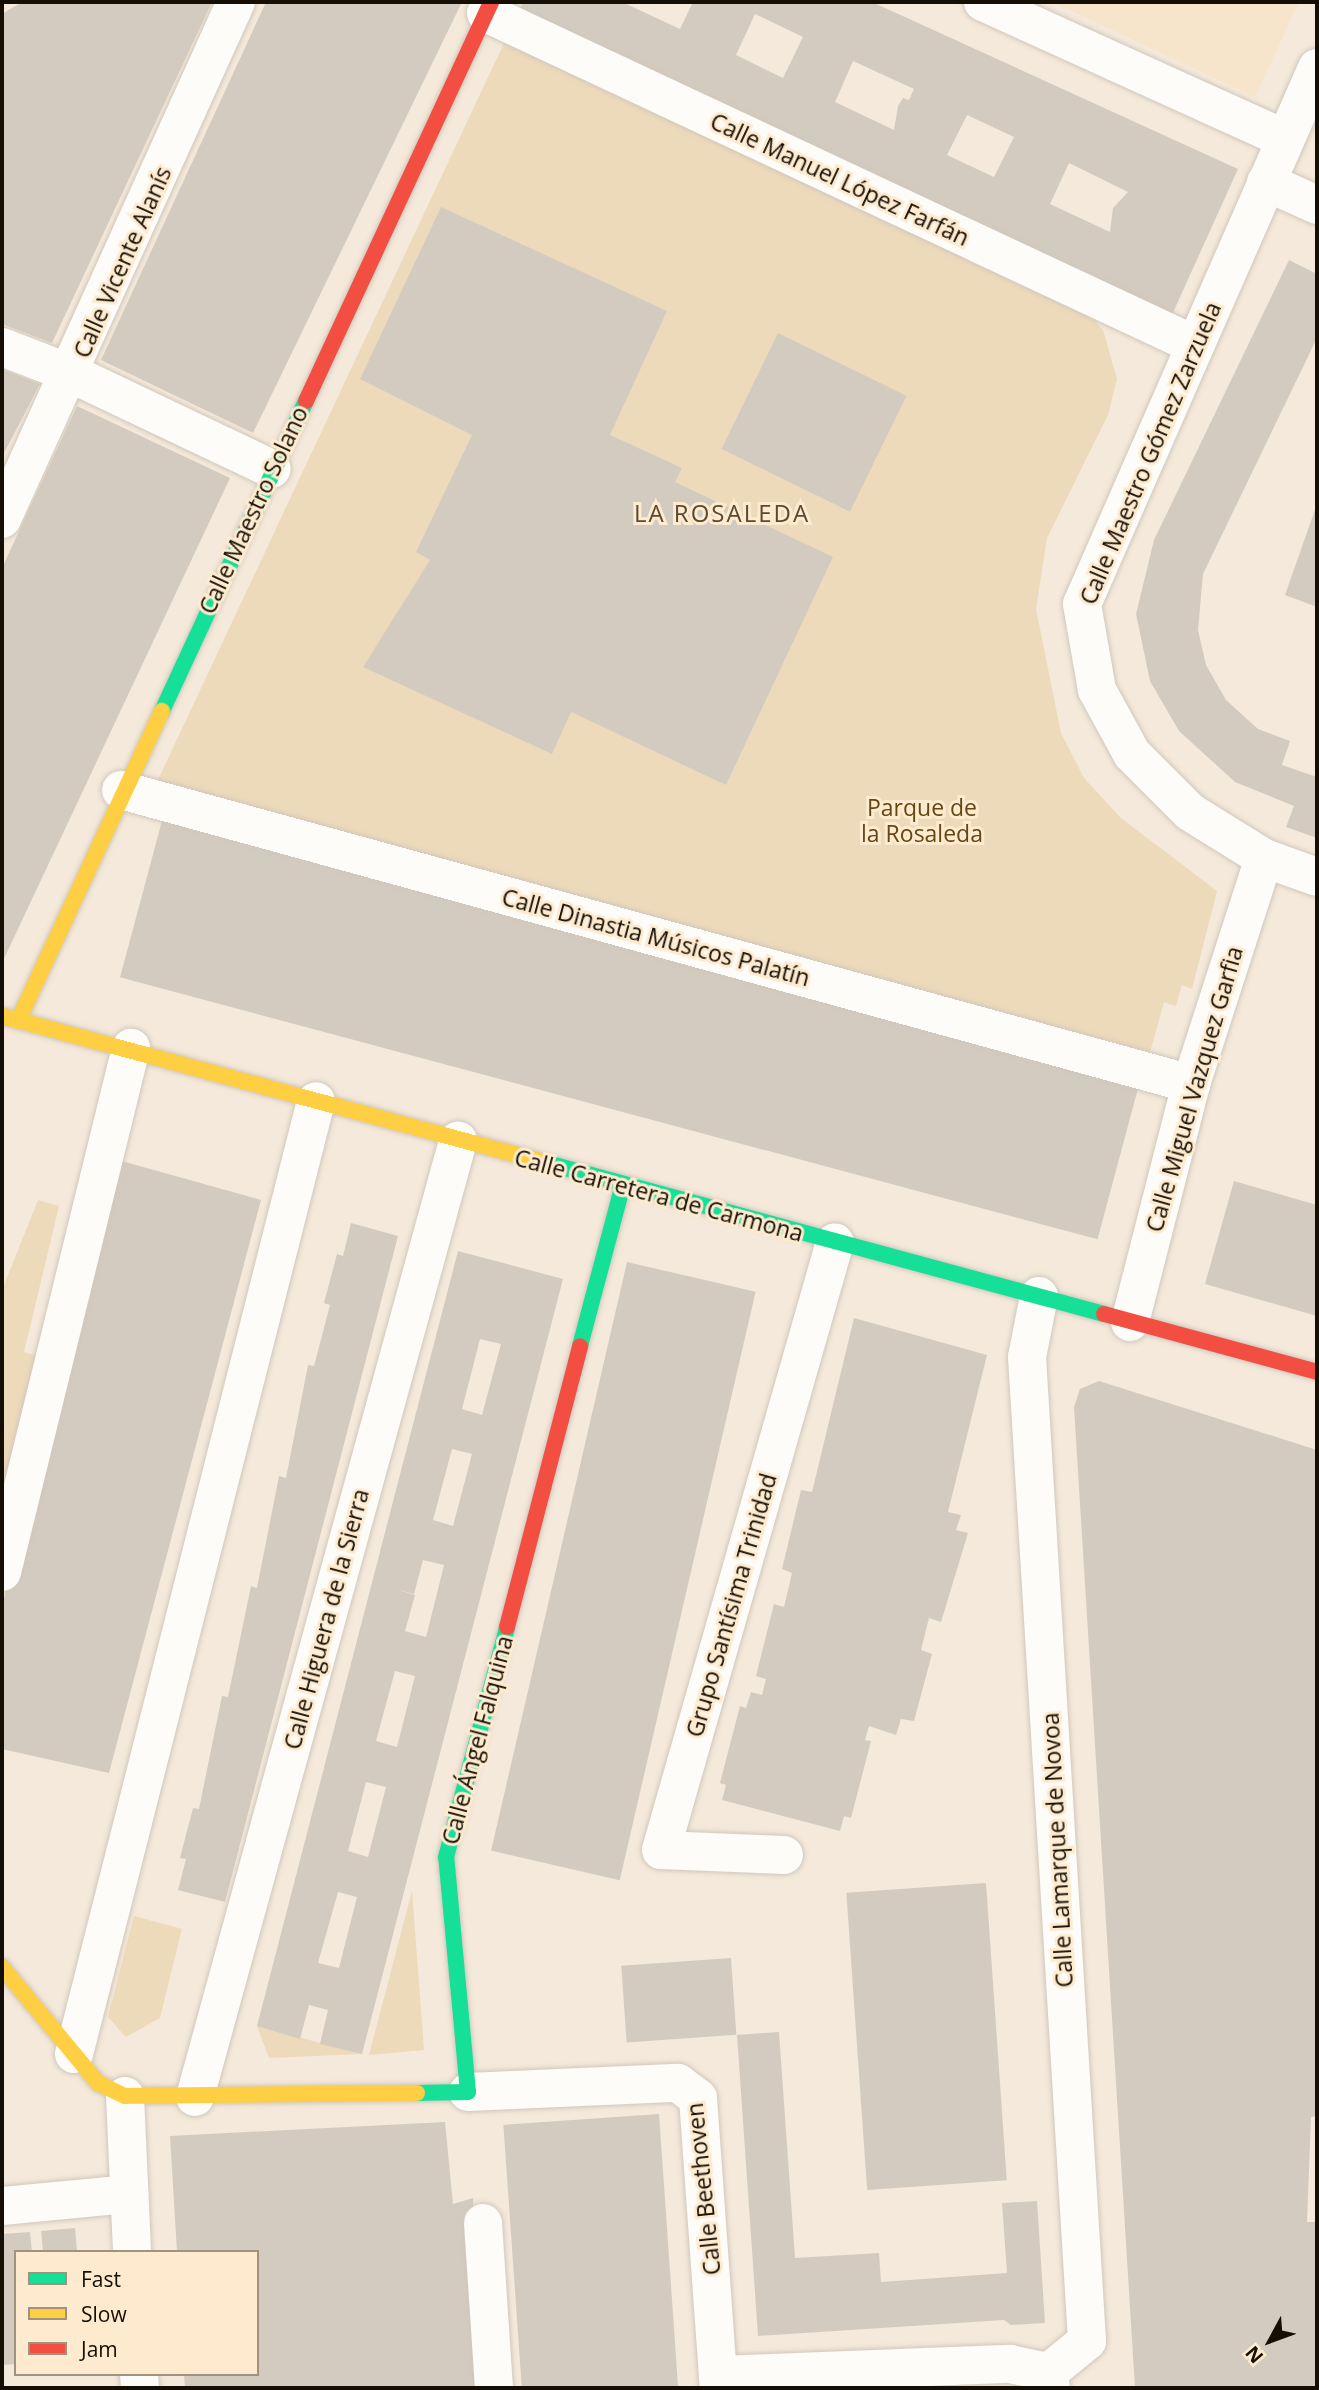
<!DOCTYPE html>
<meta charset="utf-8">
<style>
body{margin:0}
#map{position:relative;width:1319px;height:2390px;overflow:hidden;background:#f4e9da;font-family:"Open Sans",sans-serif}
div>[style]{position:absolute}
.built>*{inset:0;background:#f6e5cb}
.green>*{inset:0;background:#eddabb}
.building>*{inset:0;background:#d4cbc0;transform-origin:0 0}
.roads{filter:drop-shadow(0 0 2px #d0c7bc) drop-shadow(0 0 2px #d0c7bc)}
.street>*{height:38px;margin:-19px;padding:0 19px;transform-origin:19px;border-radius:19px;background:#fdfcf9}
.fast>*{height:16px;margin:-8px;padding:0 8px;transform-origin:8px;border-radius:8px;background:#16e098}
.slow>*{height:16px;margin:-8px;padding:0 8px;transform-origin:8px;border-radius:8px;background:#ffcf43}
.jam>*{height:16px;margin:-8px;padding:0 8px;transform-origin:8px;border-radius:8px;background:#f24e42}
span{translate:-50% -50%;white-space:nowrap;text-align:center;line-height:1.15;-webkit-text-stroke:6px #feebcf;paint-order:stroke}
.street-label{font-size:23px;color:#140e05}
.park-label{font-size:23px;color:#634715}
.neighbourhood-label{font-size:24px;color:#594a32;letter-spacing:2px}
.frame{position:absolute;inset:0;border:4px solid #140e05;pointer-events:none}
.legend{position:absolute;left:14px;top:2250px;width:245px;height:126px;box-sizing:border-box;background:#feebcf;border:2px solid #a0937e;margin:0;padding:9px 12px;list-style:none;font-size:21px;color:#140e05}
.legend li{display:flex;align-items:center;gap:14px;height:35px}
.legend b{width:35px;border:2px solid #a0937e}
.north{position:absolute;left:1235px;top:2306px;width:70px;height:70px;-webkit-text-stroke:5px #feebcf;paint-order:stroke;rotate:229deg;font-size:19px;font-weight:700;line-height:28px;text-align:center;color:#140e05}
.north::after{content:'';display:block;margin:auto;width:24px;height:32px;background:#140e05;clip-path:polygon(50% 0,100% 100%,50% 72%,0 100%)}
</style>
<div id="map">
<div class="built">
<div style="clip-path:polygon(1052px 2px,1299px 2px,1255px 97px)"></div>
</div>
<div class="green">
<div style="clip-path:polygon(506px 39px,1081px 305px,1103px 330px,1117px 379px,1108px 415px,1047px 538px,1036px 609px,1061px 733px,1084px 778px,1121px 818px,1217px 891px,1192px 989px,1182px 985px,1176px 1006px,1164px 1002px,1150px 1052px,156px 784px)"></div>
<div style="clip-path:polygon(38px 1200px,59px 1206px,24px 1352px,41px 1357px,2px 1505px,2px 1290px)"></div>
<div style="clip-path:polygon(412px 1891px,424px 2050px,369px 2055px)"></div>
<div style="clip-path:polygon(134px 1916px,182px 1929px,160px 2018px,126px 2037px,108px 2017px)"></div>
<div style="clip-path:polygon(257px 2026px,362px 2054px,269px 2058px)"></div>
</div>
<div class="building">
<div style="clip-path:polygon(22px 2px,212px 2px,52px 343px,2px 324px,2px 14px)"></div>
<div style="clip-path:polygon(266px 2px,462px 2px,253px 433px,101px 360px)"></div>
<div style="clip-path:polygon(evenodd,523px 2px,622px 2px,680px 29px,693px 2px,872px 2px,1238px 169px,1171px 317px,516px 17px,523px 2px,755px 14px,803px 37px,783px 78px,736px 55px,755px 14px,523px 2px,853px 61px,914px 89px,909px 100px,903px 98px,898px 106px,894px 130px,835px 102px,853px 61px,523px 2px,967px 115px,1014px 137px,994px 177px,947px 155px,967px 115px,523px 2px,1069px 163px,1128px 192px,1113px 208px,1110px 232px,1050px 204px,1069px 163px)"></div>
<div style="clip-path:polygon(441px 207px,667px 311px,610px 435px,682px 468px,675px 482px,833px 557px,726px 785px,571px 712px,552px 754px,363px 667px,430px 560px,416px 552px,472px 435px,360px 379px)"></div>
<div style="clip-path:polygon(1289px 260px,1317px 274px,1317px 338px,1203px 574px,1198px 630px,1206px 665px,1226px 700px,1258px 729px,1290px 741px,1282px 765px,1317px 777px,1317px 838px,1286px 827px,1294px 806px,1235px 782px,1179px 731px,1150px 681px,1136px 614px,1154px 540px)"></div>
<div style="left:778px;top:333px;width:143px;height:129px;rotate:26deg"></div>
<div style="clip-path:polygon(2px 369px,40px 384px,2px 457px)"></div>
<div style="clip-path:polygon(77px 406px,230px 478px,2px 963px,2px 568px)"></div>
<div style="clip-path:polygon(1317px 504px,1317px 607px,1285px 595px)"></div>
<div style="left:163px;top:817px;width:1012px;height:166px;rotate:15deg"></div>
<div style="clip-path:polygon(118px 1160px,261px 1200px,109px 1773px,2px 1749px,2px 1606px)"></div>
<div style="clip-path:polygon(1234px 1181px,1317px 1205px,1317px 1316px,1205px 1284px)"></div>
<div style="clip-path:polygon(351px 1223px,398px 1236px,225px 1902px,178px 1890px,186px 1859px,180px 1858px,193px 1808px,199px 1809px,222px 1696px,228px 1697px,251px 1586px,257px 1588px,279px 1476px,286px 1478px,308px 1365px,314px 1366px,330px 1305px,324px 1303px,337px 1254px,343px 1256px)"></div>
<div style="clip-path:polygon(evenodd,458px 1251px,563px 1279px,362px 2054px,320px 2044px,328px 2010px,309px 2005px,300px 2039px,257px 2026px,458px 1251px,480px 1339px,501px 1344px,482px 1415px,462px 1409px,480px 1339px,458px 1251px,452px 1449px,472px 1454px,453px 1526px,433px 1520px,452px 1449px,458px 1251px,423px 1560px,444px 1565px,426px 1637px,405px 1631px,415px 1595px,395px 1589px,414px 1594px,423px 1560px,458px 1251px,395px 1671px,415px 1676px,397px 1747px,376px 1741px,395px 1671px,458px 1251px,366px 1782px,386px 1787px,368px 1857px,348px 1851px,366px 1782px,458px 1251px,338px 1892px,357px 1897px,339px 1968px,318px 1963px,338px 1892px)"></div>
<div style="left:627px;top:1262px;width:132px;height:604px;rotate:13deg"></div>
<div style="clip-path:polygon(854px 1318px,987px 1355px,948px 1512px,961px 1515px,956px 1530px,968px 1533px,941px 1622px,929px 1618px,921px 1650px,932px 1654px,914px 1721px,901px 1719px,896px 1735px,869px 1726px,865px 1740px,871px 1741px,851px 1818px,844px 1816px,840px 1831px,722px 1800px,726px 1785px,720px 1783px,740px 1706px,746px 1708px,751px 1692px,762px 1695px,766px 1679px,756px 1676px,774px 1604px,784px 1607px,792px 1573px,782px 1569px,801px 1490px,812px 1492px)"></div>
<div style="clip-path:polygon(1099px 1381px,1317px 1450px,1317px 2116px,1311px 2117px,1307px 2222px,1317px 2222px,1317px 2388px,1135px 2388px,1074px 1407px,1080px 1389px)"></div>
<div style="left:986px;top:1883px;width:298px;height:140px;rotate:86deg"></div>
<div style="left:731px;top:1958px;width:77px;height:110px;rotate:86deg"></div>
<div style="clip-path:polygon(779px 2032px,795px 2258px,879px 2253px,881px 2282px,1007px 2273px,1002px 2203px,1037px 2201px,1045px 2323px,1011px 2325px,1004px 2320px,758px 2336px,737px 2035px)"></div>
<div style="left:659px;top:2114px;width:275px;height:156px;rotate:86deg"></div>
<div style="clip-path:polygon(445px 2122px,453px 2204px,473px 2198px,484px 2388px,185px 2388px,184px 2374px,257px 2374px,257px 2252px,177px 2252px,170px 2136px)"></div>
<div style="left:75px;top:2228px;width:24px;height:34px;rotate:85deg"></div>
<div style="clip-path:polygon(30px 2232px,32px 2252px,16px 2252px,16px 2364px,2px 2365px,2px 2234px)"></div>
</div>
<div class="roads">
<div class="street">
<div style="left:983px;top:2px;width:332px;rotate:24.4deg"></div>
<div style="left:486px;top:13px;width:783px;rotate:25.09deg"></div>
<div style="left:1317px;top:68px;width:585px;rotate:113.67deg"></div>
<div style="left:1082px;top:604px;width:87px;rotate:80.1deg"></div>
<div style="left:1097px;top:690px;width:73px;rotate:61.3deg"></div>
<div style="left:1132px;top:754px;width:82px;rotate:45deg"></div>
<div style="left:1190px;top:812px;width:87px;rotate:31.9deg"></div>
<div style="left:1264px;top:858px;width:56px;rotate:19.7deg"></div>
<div style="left:1266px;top:182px;width:56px;rotate:24.3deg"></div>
<div style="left:2px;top:347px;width:75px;rotate:21.1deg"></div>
<div style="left:72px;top:374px;width:221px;rotate:25.4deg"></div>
<div style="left:2px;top:519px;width:567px;rotate:-65.65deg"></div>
<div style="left:121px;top:790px;width:1110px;rotate:15.36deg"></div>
<div style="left:1039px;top:1296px;width:62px;rotate:101.1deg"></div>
<div style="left:1027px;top:1357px;width:986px;rotate:86.51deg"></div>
<div style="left:1087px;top:2341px;width:49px;rotate:140.8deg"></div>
<div style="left:1049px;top:2372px;width:16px;rotate:83deg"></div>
<div style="left:1130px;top:1322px;width:246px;rotate:-75.6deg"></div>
<div style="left:1191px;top:1084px;width:237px;rotate:-72.1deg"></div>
<div style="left:2px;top:1572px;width:540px;rotate:-76.17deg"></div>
<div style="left:784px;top:1855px;width:123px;rotate:-177.7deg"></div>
<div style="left:661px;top:1850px;width:632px;rotate:-74.03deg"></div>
<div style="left:74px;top:2054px;width:983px;rotate:-75.75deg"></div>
<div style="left:468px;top:2092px;width:210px;rotate:-2.5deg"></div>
<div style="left:678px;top:2083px;width:25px;rotate:37deg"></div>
<div style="left:698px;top:2098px;width:291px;rotate:85.9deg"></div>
<div style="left:125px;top:2096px;width:156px;rotate:87.4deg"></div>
<div style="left:195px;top:2097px;width:992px;rotate:-74.62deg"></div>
<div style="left:2px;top:2206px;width:128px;rotate:-5.4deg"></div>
<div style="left:483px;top:2223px;width:165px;rotate:86.2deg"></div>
<div style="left:139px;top:2374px;width:14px;rotate:86deg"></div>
<div style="left:719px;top:2375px;width:291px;rotate:-2.2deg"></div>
<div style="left:1010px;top:2364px;width:40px;rotate:12deg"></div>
</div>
<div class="fast">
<div style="left:162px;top:711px;width:342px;rotate:-65.1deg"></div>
<div style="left:547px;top:1163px;width:577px;rotate:15.17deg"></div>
<div style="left:580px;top:1346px;width:168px;rotate:-75.1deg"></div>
<div style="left:417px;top:2093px;width:51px;rotate:-1.1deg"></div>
<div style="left:468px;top:2092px;width:236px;rotate:-95.3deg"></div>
<div style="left:446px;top:1857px;width:238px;rotate:-75.1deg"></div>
</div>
<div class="slow">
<div style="left:2px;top:1016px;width:564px;rotate:15.09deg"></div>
<div style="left:18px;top:1021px;width:342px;rotate:-65.1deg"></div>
<div style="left:2px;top:1967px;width:151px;rotate:50.4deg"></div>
<div style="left:98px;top:2083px;width:30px;rotate:26deg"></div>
<div style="left:125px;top:2096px;width:292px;rotate:-0.6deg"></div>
</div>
<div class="jam">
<div style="left:306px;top:401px;width:440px;rotate:-65.1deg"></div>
<div style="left:1104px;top:1314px;width:221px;rotate:15.2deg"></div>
<div style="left:507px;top:1627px;width:290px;rotate:-75.4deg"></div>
</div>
</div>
<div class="street-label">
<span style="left:840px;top:179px;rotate:25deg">Calle Manuel López Farfán</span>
<span style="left:122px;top:262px;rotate:-66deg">Calle Vicente Alanís</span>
<span style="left:1150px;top:453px;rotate:-67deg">Calle Maestro Gómez Zarzuela</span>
<span style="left:253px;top:510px;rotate:-65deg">Calle Maestro Solano</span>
<span style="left:656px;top:937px;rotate:15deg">Calle Dinastia Músicos Palatín</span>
<span style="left:1194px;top:1089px;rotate:-74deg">Calle Miguel Vazquez Garfia</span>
<span style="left:659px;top:1195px;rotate:15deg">Calle Carretera de Carmona</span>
<span style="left:731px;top:1605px;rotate:-74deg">Grupo Santísima Trinidad</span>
<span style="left:326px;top:1619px;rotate:-75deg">Calle Higuera de la Sierra</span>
<span style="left:477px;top:1740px;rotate:-75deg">Calle Ángel Falquina</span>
<span style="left:1057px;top:1850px;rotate:-93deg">Calle Lamarque de Novoa</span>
<span style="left:703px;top:2189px;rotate:-96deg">Calle Beethoven</span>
</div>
<div class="park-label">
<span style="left:922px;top:820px">Parque de<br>la Rosaleda</span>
</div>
<div class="neighbourhood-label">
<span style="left:722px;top:513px">LA ROSALEDA</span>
</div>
<div class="frame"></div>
<ul class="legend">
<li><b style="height:9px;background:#16e098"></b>Fast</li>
<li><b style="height:9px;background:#ffcf43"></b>Slow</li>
<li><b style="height:9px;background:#f24e42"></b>Jam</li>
</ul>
<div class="north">N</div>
</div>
